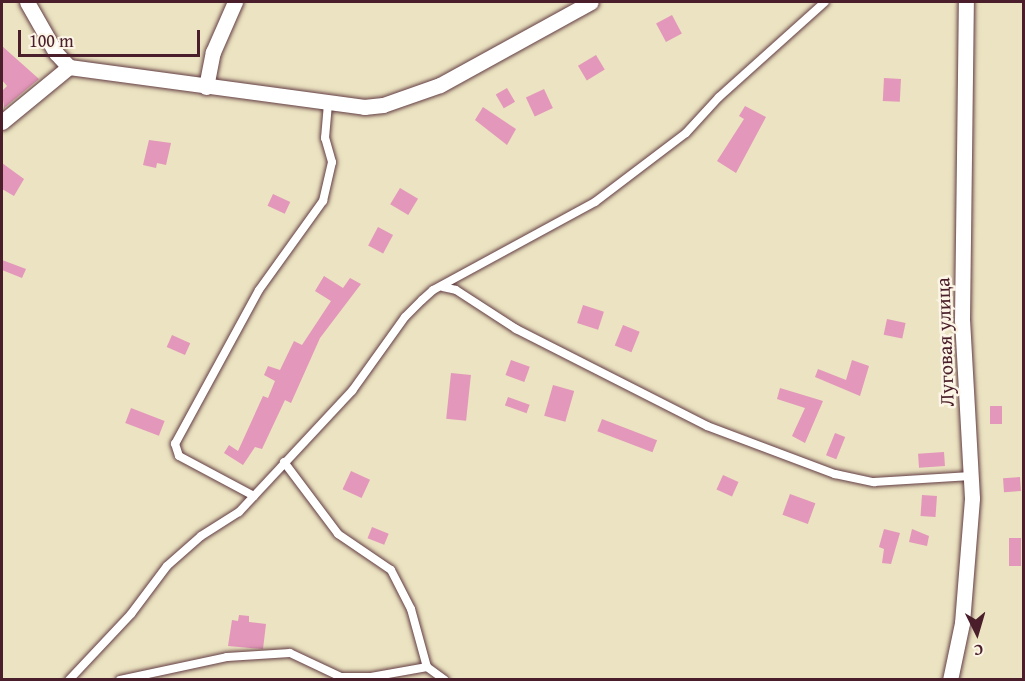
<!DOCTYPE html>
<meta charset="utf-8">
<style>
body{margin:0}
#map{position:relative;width:1025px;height:681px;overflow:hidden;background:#ebe3c1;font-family:"Gentium Book Plus",serif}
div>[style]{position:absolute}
.building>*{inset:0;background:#e397ba;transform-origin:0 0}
.roads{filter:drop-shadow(0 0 2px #623c42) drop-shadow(0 0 2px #623c42)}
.lane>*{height:8px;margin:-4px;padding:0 4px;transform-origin:4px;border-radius:4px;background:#fff}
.street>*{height:15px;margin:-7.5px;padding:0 7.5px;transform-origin:7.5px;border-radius:7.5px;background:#fff}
span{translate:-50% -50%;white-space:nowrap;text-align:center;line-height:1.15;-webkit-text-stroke:5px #fcf5e5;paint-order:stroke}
.street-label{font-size:20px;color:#4a1f2b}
.frame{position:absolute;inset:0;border:3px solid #4a1f2b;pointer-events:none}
.north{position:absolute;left:947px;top:603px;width:60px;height:60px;-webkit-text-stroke:4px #fcf5e5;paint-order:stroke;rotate:175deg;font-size:16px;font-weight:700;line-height:24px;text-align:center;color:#4a1f2b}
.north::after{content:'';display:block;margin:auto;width:21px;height:27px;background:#4a1f2b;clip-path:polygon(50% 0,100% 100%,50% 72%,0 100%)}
.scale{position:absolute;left:18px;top:30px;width:182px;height:27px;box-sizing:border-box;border:3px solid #4a1f2b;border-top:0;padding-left:8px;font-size:18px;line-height:21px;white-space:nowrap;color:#4a1f2b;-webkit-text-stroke:4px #fcf5e5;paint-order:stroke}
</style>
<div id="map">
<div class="building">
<div style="left:672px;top:15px;width:21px;height:18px;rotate:62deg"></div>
<div style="clip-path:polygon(2px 46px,39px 79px,4px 108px,2px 91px,7px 86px,2px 80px)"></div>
<div style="left:596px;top:55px;width:17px;height:21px;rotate:59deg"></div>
<div style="left:884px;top:78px;width:17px;height:23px;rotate:3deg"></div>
<div style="left:507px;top:88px;width:16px;height:13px;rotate:60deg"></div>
<div style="left:544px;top:89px;width:21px;height:20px;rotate:65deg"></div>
<div style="clip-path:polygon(745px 106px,766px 117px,736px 173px,717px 161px,744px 119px,739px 116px)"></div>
<div style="clip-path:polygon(483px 107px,516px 129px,507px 145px,475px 120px)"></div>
<div style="clip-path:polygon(149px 140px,171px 143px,166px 165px,157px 163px,156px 168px,143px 165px)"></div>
<div style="clip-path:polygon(2px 163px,24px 179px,14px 196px,2px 189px)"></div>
<div style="left:400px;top:188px;width:21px;height:19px;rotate:31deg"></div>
<div style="left:273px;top:194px;width:19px;height:13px;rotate:25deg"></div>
<div style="left:378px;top:227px;width:17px;height:21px;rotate:28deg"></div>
<div style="clip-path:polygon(2px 260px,26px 269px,22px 278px,2px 270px)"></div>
<div style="clip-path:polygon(324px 276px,343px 288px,350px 278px,361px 284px,320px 338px,291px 403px,285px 400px,262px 449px,255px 447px,243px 465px,224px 453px,229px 445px,238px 451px,263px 396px,268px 398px,275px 381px,264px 375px,268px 366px,280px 370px,294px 341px,302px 345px,331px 301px,315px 291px)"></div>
<div style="left:583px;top:305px;width:22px;height:19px;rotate:18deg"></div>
<div style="left:887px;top:319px;width:19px;height:16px;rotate:12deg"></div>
<div style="left:623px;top:325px;width:18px;height:22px;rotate:22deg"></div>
<div style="left:172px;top:335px;width:20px;height:13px;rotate:24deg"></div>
<div style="left:511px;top:360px;width:20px;height:16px;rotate:20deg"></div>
<div style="clip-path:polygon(852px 360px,869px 366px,860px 396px,815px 377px,818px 369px,846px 380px)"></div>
<div style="left:451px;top:373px;width:20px;height:46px;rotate:6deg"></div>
<div style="left:553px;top:385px;width:22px;height:32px;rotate:16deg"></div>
<div style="clip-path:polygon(780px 388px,823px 401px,805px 443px,792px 436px,805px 408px,777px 399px)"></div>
<div style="left:508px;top:397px;width:23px;height:9px;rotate:20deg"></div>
<div style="left:990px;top:406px;width:12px;height:18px"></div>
<div style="left:131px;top:408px;width:36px;height:16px;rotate:21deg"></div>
<div style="left:602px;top:419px;width:59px;height:13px;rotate:21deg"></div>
<div style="left:835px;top:433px;width:11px;height:24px;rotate:22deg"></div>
<div style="left:944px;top:452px;width:14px;height:26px;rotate:86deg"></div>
<div style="left:351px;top:471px;width:21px;height:20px;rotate:25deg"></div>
<div style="left:723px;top:475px;width:17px;height:16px;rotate:24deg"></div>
<div style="left:1020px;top:477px;width:14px;height:17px;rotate:86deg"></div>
<div style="left:790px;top:494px;width:27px;height:22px;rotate:20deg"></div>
<div style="left:922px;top:495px;width:15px;height:21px;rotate:4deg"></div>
<div style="left:372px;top:527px;width:18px;height:12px;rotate:22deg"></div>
<div style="clip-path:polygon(884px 529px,900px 533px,891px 564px,882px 563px,884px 549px,879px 547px)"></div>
<div style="clip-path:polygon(912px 529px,929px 536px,927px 546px,909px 542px)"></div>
<div style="left:1009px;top:538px;width:12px;height:28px"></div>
<div style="clip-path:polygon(239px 615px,249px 616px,249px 622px,266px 624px,263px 649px,228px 646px,232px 620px,238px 621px)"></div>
</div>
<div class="roads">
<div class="lane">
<div style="left:443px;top:287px;width:13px;rotate:13deg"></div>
<div style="left:456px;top:290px;width:72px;rotate:33deg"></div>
<div style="left:516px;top:329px;width:214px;rotate:26.9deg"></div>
<div style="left:707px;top:426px;width:137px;rotate:20.6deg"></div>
<div style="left:835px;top:474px;width:40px;rotate:12deg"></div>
<div style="left:874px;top:482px;width:97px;rotate:-3.5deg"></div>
<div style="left:284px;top:462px;width:90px;rotate:53.1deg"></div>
<div style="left:338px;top:534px;width:64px;rotate:34.2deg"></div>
<div style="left:391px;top:570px;width:44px;rotate:62.9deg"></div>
<div style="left:411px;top:609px;width:60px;rotate:74.6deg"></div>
<div style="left:254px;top:496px;width:85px;rotate:-151.9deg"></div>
<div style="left:179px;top:456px;width:13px;rotate:-108deg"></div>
<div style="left:175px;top:444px;width:175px;rotate:-61.4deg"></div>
<div style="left:259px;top:290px;width:110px;rotate:-54.3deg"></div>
<div style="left:323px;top:201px;width:40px;rotate:-77deg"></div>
<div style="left:332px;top:162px;width:25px;rotate:-106deg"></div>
<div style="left:325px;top:138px;width:34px;rotate:-85deg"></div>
<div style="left:69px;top:680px;width:91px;rotate:-46.8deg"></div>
<div style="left:131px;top:614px;width:60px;rotate:-53.1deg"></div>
<div style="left:167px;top:566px;width:45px;rotate:-41.4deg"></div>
<div style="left:201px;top:536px;width:45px;rotate:-32.3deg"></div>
<div style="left:239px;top:512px;width:166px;rotate:-47deg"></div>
<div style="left:352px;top:391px;width:91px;rotate:-54.4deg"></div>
<div style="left:405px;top:317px;width:24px;rotate:-45deg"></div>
<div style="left:422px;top:300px;width:15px;rotate:-42deg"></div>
<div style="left:433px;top:290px;width:184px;rotate:-28.5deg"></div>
<div style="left:595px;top:202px;width:114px;rotate:-37.2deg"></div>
<div style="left:686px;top:133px;width:49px;rotate:-47.5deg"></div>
<div style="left:719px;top:97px;width:142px;rotate:-41.9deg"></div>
<div style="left:120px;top:680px;width:109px;rotate:-12.1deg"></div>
<div style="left:227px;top:657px;width:63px;rotate:-3.6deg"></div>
<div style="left:290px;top:653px;width:56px;rotate:25.2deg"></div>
<div style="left:341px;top:677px;width:30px"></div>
<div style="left:371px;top:677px;width:57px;rotate:-10.1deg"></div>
<div style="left:427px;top:667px;width:22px;rotate:36deg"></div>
</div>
<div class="street">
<div style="left:27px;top:2px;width:59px;rotate:60.4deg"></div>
<div style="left:56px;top:53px;width:19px;rotate:47deg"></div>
<div style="left:69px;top:67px;width:298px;rotate:7.7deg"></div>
<div style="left:364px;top:107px;width:19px;rotate:-6deg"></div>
<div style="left:383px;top:105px;width:60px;rotate:-19.3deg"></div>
<div style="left:440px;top:85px;width:172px;rotate:-28.8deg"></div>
<div style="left:206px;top:87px;width:36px;rotate:-79deg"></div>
<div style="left:213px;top:52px;width:55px;rotate:-66.3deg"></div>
<div style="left:2px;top:122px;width:87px;rotate:-39.4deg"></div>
<div style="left:950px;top:680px;width:58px;rotate:-78.1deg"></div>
<div style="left:962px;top:623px;width:125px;rotate:-85.4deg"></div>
<div style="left:972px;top:498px;width:178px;rotate:-93.2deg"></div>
<div style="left:962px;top:320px;width:318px;rotate:-89.3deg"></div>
</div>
</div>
<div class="street-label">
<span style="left:944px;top:342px;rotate:-92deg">Луговая улица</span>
</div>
<div class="frame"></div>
<div class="north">С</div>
<div class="scale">100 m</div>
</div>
